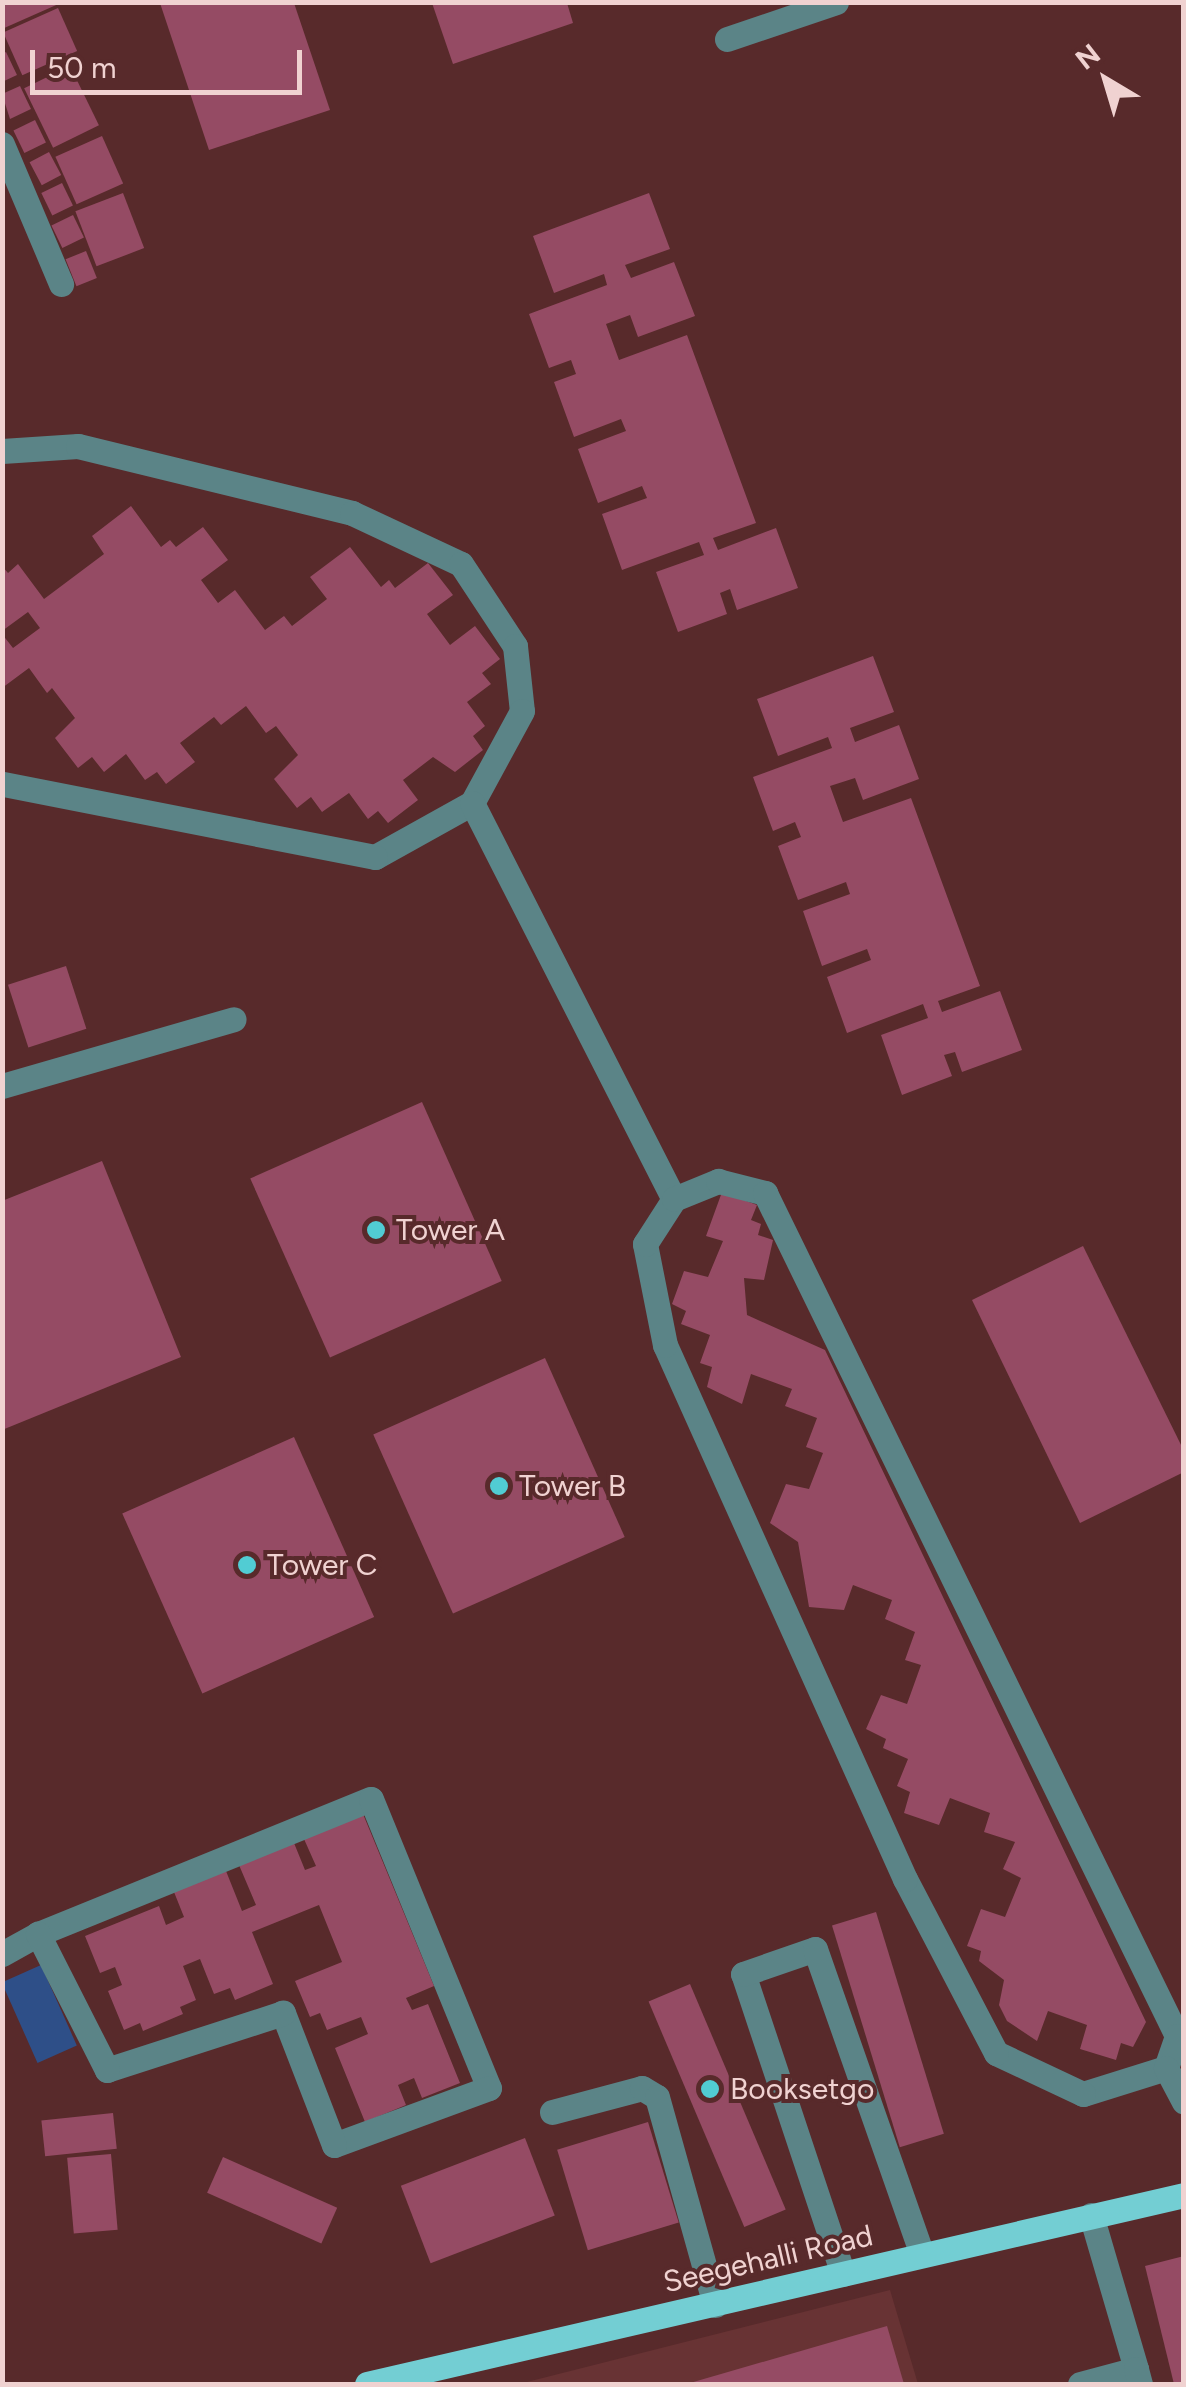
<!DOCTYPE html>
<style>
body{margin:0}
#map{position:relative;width:1186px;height:2387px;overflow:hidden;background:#582a2b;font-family:Figtree,sans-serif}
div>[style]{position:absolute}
.built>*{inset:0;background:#683334}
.water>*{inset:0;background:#2e4f88;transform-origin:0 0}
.building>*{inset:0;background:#954b64;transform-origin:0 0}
.minor>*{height:25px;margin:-12.5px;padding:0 12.5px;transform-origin:12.5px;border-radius:12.5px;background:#5b8487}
.major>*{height:25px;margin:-12.5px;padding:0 12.5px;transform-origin:12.5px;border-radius:12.5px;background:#73ced3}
.dots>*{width:28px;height:28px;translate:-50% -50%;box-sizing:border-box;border:5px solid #582a2b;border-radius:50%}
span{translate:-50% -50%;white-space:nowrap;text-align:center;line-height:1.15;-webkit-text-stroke:8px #582a2b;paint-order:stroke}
.poi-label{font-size:30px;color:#f0d2d1}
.left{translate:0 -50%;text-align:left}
.street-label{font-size:30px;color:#f0d2d1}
.frame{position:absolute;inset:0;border:5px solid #f0d2d1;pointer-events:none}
.north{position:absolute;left:1056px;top:30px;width:100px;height:100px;-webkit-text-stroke:8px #582a2b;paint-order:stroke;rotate:322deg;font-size:28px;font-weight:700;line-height:40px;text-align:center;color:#f0d2d1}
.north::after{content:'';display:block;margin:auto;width:35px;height:45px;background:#f0d2d1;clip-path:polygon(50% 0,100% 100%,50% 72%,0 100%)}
.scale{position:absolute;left:30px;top:50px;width:272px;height:45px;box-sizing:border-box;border:5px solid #f0d2d1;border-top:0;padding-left:12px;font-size:30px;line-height:35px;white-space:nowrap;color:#f0d2d1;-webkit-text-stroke:8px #582a2b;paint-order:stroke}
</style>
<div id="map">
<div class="built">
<div style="clip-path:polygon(890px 2290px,918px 2384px,519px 2384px)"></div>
</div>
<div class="water">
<div style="left:41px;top:1965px;width:88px;height:43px;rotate:66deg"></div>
</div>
<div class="building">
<div style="clip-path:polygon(2px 2px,63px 2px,2px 29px)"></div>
<div style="clip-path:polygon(160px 3px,294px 3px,330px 110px,209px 150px)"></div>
<div style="clip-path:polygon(432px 3px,567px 3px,573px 23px,453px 64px)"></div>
<div style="left:58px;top:8px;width:47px;height:60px;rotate:66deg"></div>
<div style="clip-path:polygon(6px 52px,17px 75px,2px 82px,2px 54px)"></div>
<div style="left:70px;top:66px;width:66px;height:51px;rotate:64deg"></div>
<div style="clip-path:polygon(20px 86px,31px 109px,10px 119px,2px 94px)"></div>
<div style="left:35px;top:120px;width:25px;height:24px;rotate:64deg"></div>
<div style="left:102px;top:136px;width:52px;height:51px;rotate:66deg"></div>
<div style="left:49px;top:152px;width:26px;height:22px;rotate:62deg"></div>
<div style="left:62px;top:183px;width:25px;height:23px;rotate:64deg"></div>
<div style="left:123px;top:193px;width:59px;height:51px;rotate:69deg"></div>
<div style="clip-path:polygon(649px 193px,670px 249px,625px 265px,631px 278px,674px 262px,695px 316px,638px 337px,630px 315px,606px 324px,619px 360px,687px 335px,756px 523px,713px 538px,718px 550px,776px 528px,798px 588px,737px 610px,730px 589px,720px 593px,727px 614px,678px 632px,656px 572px,704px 555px,699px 542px,622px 570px,602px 514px,647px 498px,642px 486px,598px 503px,578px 449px,626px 431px,621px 419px,574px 437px,554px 382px,576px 374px,571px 360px,549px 368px,529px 314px,607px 285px,604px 274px,554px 293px,533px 236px)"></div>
<div style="left:73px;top:215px;width:25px;height:24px;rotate:64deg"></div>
<div style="left:86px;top:251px;width:29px;height:22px;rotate:68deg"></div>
<div style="clip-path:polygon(131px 506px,161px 547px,170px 540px,176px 547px,203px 527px,228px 560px,201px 580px,218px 603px,235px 590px,265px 630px,284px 616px,292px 626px,327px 599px,310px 577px,350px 547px,381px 587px,389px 580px,395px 588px,428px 563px,453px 595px,427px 614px,450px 645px,475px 626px,500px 659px,482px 673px,491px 684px,467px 702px,485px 726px,473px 736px,483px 750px,455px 772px,433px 757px,403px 780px,418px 800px,388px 823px,378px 811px,368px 819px,349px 793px,322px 812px,311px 797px,297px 808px,274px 779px,298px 755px,276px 726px,266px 733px,246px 706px,221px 725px,214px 717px,180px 743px,195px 762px,166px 784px,157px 772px,145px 780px,126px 754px,104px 772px,92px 757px,78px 768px,55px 738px,75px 718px,52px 688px,47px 693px,29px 668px,2px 688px,2px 634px,13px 648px,40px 628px,28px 612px,2px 631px,2px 566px,8px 573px,18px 564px,44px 599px,104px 554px,92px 536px)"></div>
<div style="clip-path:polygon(873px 656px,894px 712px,850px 728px,855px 742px,899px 725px,919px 779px,863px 800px,855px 778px,830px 786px,843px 822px,911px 798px,980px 986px,938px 1001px,942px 1012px,1000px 991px,1022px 1050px,962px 1072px,955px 1052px,944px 1055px,952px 1076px,902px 1095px,881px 1035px,928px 1018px,923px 1004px,847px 1033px,827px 977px,871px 960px,867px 949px,822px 966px,803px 911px,850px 894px,846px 882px,798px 900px,778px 846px,801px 837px,795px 822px,773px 831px,753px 777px,832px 748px,828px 737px,778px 756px,757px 699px)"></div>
<div style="left:66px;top:966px;width:66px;height:61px;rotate:72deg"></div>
<div style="left:422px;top:1102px;width:196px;height:188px;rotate:66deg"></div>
<div style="clip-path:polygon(102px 1161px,181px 1357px,2px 1430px,2px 1201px)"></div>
<div style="clip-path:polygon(722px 1192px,757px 1205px,751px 1220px,761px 1224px,758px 1235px,773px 1240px,764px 1280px,744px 1278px,747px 1315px,825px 1350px,1146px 2022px,1133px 2047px,1121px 2043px,1116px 2060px,1080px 2049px,1087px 2025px,1048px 2011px,1037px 2041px,1007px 2021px,999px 2005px,1004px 1980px,979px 1961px,981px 1951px,967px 1946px,981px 1909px,1005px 1917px,1021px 1878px,1003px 1869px,1015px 1842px,984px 1832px,990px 1813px,950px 1798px,939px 1825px,904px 1813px,910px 1792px,897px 1786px,908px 1759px,883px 1748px,886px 1739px,866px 1729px,881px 1695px,907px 1704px,921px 1665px,905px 1660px,915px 1632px,885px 1619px,892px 1600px,853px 1585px,844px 1610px,809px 1607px,798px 1542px,770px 1523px,786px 1484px,809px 1489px,823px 1453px,806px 1447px,817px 1418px,785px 1406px,792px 1389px,751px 1374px,742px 1404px,707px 1387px,712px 1367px,700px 1363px,710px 1335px,681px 1324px,686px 1311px,672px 1304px,684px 1271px,708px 1277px,723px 1241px,706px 1236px)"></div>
<div style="clip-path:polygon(1083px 1246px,1184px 1451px,1184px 1472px,1080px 1523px,972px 1300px)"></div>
<div style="left:545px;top:1358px;width:196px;height:188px;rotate:66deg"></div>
<div style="left:294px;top:1437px;width:197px;height:188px;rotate:66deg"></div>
<div style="clip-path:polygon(363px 1814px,434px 1986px,406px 1998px,412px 2010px,428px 2004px,460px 2083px,422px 2098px,414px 2078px,398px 2085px,406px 2105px,365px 2122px,335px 2048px,368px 2034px,361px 2017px,327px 2030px,320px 2013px,310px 2017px,295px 1981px,342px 1962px,319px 1905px,252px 1932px,273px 1984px,235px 2000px,230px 1988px,214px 1994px,200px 1959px,183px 1966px,196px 2000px,180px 2007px,183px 2014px,143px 2031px,140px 2023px,124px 2030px,108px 1991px,122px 1985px,115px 1967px,100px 1973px,85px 1936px,159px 1906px,166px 1925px,184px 1917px,174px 1892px,226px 1871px,242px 1911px,256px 1905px,239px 1865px,294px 1843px,305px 1870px,316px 1866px,304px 1839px)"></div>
<div style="left:876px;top:1912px;width:232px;height:46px;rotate:73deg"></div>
<div style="left:690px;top:1984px;width:245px;height:45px;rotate:67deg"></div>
<div style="left:113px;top:2113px;width:36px;height:72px;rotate:84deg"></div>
<div style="left:648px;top:2122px;width:105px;height:95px;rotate:73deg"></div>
<div style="left:525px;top:2138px;width:83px;height:133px;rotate:69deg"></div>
<div style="left:111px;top:2154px;width:76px;height:44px;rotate:85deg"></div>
<div style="left:223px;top:2157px;width:125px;height:39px;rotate:24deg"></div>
<div style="clip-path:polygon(1184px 2256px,1184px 2384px,1174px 2384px,1145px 2266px)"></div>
<div style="clip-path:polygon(887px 2326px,904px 2384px,690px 2384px,690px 2383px)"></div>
</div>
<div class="minor">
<div style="left:727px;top:39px;width:115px;rotate:-18.7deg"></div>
<div style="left:2px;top:144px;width:152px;rotate:67.1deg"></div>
<div style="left:2px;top:451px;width:76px;rotate:-3.8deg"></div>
<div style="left:78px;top:446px;width:282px;rotate:13.7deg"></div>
<div style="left:352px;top:513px;width:120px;rotate:25.1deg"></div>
<div style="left:461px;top:564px;width:98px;rotate:56.6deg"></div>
<div style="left:515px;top:646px;width:65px;rotate:83.9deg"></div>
<div style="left:522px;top:711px;width:105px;rotate:118.5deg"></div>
<div style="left:472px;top:803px;width:111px;rotate:150.9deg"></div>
<div style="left:375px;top:857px;width:380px;rotate:-168.9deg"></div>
<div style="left:472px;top:803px;width:445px;rotate:63deg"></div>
<div style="left:2px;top:1086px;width:241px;rotate:-16.1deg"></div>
<div style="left:2px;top:1954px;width:41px;rotate:-29.1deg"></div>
<div style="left:38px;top:1934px;width:359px;rotate:-22.1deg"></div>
<div style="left:371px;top:1799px;width:312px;rotate:67.8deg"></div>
<div style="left:489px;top:2088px;width:165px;rotate:159.8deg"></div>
<div style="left:334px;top:2145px;width:142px;rotate:-111.1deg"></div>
<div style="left:283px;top:2013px;width:185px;rotate:162.1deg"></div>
<div style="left:107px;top:2070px;width:153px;rotate:-116.9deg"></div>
<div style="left:1166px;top:2068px;width:87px;rotate:162.6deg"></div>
<div style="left:1083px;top:2094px;width:96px;rotate:-154.8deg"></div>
<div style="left:996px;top:2053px;width:196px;rotate:-117.6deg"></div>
<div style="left:905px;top:1879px;width:585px;rotate:-114.2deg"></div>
<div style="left:665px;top:1345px;width:103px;rotate:-101.2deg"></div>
<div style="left:645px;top:1244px;width:54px;rotate:-57.2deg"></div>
<div style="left:674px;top:1199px;width:48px;rotate:-22.2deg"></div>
<div style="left:718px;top:1181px;width:49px;rotate:14.3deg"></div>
<div style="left:765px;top:1193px;width:938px;rotate:63.95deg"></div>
<div style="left:1177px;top:2036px;width:34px;rotate:109deg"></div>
<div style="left:1166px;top:2068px;width:38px;rotate:62deg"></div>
<div style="left:552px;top:2112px;width:93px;rotate:-14.9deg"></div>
<div style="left:642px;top:2088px;width:17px;rotate:31deg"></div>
<div style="left:657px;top:2097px;width:216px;rotate:74.4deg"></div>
<div style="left:1091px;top:2215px;width:160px;rotate:73.7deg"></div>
<div style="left:843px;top:2274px;width:316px;rotate:-108.4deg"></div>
<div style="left:743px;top:1974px;width:76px;rotate:-19.1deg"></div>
<div style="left:815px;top:1949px;width:324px;rotate:70.7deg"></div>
<div style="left:1080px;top:2384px;width:58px;rotate:-15deg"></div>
<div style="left:1136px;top:2369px;width:16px;rotate:75deg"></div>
</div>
<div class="major">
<div style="left:367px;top:2384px;width:839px;rotate:-13.03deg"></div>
</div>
<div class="dots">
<div style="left:376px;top:1230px;background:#51ccd3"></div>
<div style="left:499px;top:1486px;background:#51ccd3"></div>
<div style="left:247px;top:1565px;background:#51ccd3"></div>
<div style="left:710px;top:2089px;background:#51ccd3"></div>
</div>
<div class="poi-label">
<span class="left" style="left:396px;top:1230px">Tower A</span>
<span class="left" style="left:519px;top:1486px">Tower B</span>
<span class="left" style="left:267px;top:1565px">Tower C</span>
<span class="left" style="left:730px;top:2089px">Booksetgo</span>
</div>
<div class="street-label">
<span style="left:768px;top:2259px;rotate:-13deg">Seegehalli Road</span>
</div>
<div class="frame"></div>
<div class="north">N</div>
<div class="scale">50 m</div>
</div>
